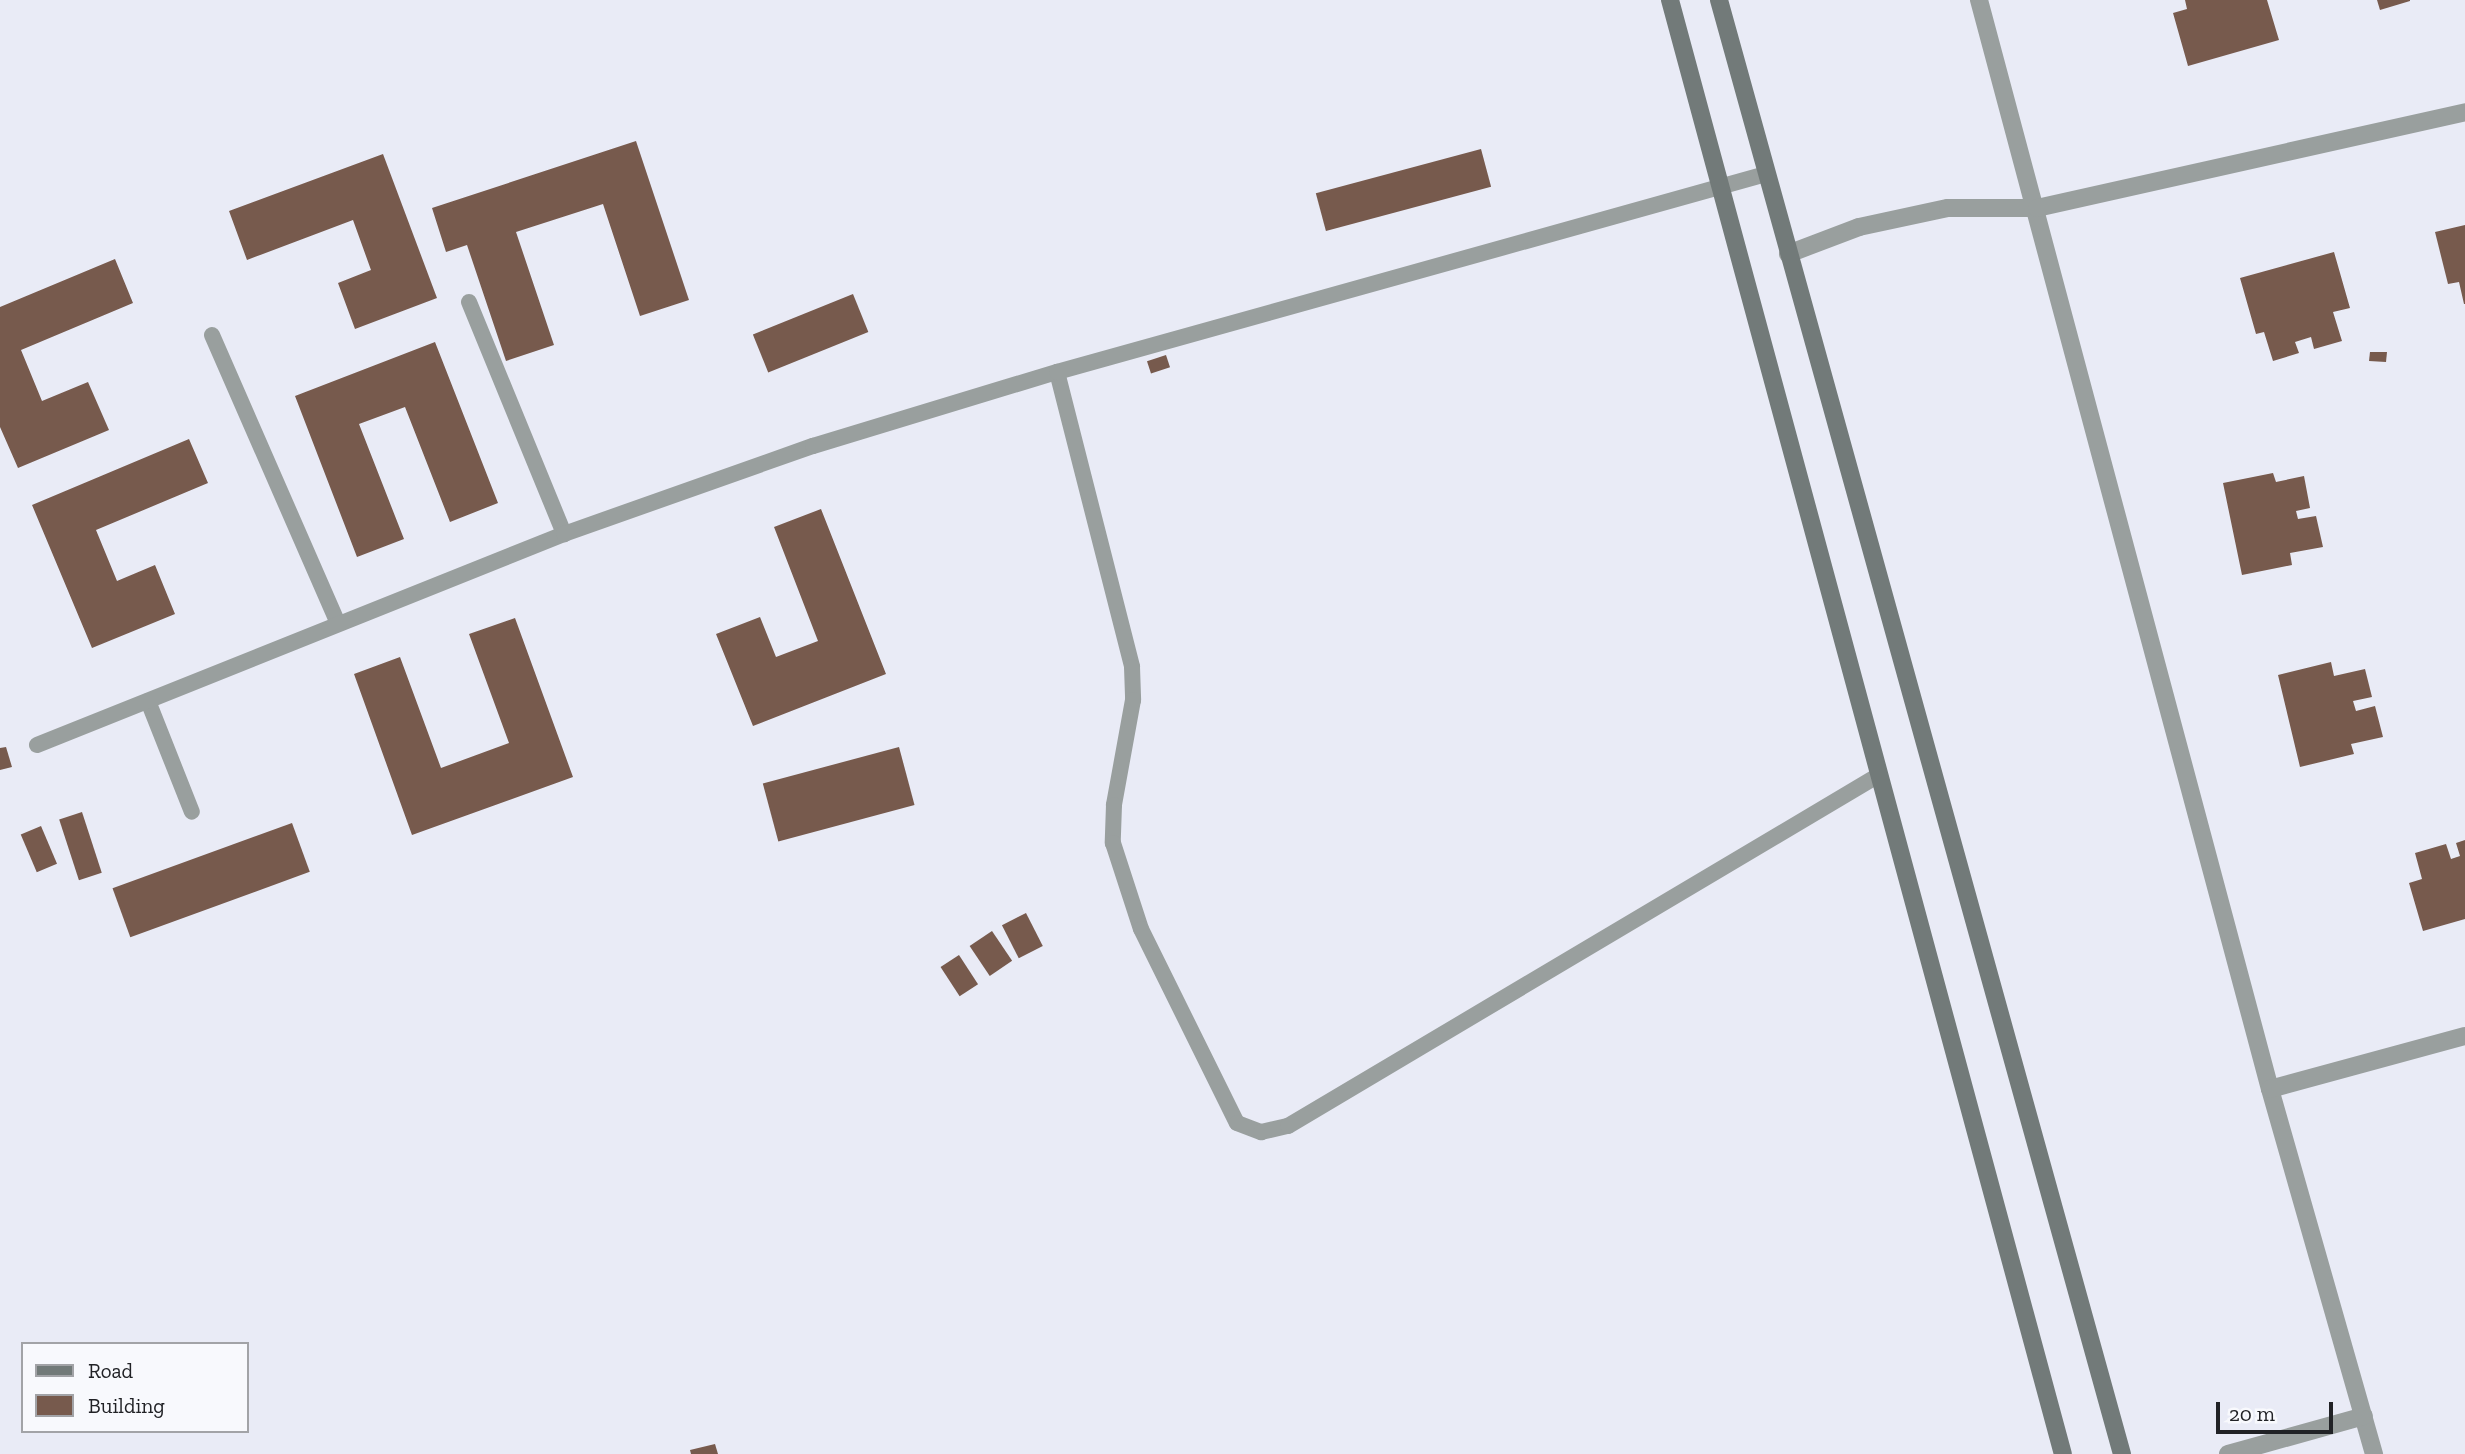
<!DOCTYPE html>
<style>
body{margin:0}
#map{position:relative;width:2465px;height:1454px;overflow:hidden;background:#e9ebf6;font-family:"Zilla Slab",serif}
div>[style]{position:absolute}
.building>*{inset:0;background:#775a4d;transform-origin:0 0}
.lane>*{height:16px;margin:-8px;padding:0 8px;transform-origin:8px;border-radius:8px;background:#999f9e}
.street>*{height:18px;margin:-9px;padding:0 9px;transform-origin:9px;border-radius:9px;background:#999f9e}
.secondary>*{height:18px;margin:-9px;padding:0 9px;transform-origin:9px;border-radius:9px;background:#727a79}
span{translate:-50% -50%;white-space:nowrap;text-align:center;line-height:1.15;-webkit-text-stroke:7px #f8f9fd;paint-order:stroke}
.legend{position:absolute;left:21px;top:1342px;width:228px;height:91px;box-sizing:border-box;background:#f8f9fd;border:2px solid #a2a3a7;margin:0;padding:9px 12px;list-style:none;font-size:21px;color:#212226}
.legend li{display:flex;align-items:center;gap:14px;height:35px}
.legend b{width:35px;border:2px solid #a2a3a7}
.scale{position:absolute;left:2216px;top:1402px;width:117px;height:32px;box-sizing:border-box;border:4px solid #212226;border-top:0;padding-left:9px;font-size:21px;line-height:24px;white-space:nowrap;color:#212226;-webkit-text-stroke:5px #f8f9fd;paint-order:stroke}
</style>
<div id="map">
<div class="building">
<div style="clip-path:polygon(2185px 0,2267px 0,2279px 40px,2188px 66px,2173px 13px,2187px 9px)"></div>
<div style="clip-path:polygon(2377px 0,2410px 0,2410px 1px,2380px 10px)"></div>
<div style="clip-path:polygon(636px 141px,689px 300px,640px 316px,603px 204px,516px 232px,554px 345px,506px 361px,467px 245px,446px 252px,432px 208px)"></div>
<div style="left:1481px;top:149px;width:39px;height:171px;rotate:75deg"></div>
<div style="clip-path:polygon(383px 154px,437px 298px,355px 329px,338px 283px,371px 270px,353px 220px,247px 260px,229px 211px)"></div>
<div style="clip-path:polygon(2465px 225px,2465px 304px,2464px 304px,2459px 282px,2448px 284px,2435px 232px)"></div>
<div style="clip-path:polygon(2334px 252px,2350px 308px,2333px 312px,2342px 341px,2314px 349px,2311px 337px,2295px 342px,2299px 353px,2273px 361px,2264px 332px,2256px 334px,2240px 278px)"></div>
<div style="clip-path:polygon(115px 259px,133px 303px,21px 350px,42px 401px,88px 382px,109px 430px,18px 468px,0 427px,0 307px)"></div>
<div style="left:853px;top:294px;width:41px;height:108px;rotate:68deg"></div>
<div style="clip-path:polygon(435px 342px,498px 503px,450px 522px,405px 407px,359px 424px,404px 539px,357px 557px,295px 396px)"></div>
<div style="clip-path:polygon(2370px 352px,2387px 352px,2386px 362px,2369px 361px)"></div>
<div style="left:1166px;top:355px;width:13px;height:20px;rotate:72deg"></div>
<div style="clip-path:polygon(189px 439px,208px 483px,96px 530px,117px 581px,155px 565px,175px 614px,92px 648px,32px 505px)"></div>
<div style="clip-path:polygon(2273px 473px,2276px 482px,2304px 476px,2310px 508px,2296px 511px,2298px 519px,2316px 516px,2323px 547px,2290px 553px,2292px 565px,2242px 575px,2223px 483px)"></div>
<div style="clip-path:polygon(821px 509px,886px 674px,753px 726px,716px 634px,760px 617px,776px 657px,818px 641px,774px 527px)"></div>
<div style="clip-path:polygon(515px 618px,573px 777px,412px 835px,354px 674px,400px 657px,441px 768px,509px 743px,469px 634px)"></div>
<div style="clip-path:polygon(2331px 662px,2334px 676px,2365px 669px,2372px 697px,2353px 701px,2356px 711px,2375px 706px,2383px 737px,2351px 744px,2354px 754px,2300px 767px,2278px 675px)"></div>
<div style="clip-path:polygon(6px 747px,12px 767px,0 770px,0 748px)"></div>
<div style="left:899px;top:747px;width:60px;height:141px;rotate:75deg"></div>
<div style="left:82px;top:812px;width:64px;height:24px;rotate:72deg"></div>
<div style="left:292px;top:823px;width:52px;height:191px;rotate:70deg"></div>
<div style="left:41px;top:826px;width:41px;height:22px;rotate:67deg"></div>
<div style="clip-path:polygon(2465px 840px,2465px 919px,2423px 931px,2409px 883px,2422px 879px,2415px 853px,2446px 844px,2451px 859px,2460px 856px,2456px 843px)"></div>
<div style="left:1026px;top:913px;width:37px;height:27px;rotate:63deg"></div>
<div style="left:992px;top:931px;width:36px;height:27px;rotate:56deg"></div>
<div style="left:959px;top:955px;width:35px;height:22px;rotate:57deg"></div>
<div style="clip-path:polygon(715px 1444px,718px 1454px,691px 1454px,690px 1450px)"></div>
</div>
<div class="lane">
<div style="left:469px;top:302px;width:251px;rotate:67.7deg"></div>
<div style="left:212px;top:335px;width:314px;rotate:66.4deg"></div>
<div style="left:1057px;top:372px;width:304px;rotate:75.7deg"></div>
<div style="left:1132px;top:667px;width:33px;rotate:88deg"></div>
<div style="left:1133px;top:700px;width:107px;rotate:100.3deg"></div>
<div style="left:1114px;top:805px;width:38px;rotate:92deg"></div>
<div style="left:1113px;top:843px;width:90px;rotate:72deg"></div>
<div style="left:1141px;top:929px;width:216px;rotate:63.7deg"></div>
<div style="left:1237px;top:1123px;width:26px;rotate:21deg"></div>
<div style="left:1261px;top:1132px;width:28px;rotate:-13deg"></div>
<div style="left:1288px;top:1126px;width:687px;rotate:-30.71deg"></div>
<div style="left:148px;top:701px;width:119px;rotate:68.4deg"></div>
<div style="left:37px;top:745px;width:568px;rotate:-21.82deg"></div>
<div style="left:564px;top:534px;width:264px;rotate:-19.5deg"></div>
<div style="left:813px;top:446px;width:255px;rotate:-16.9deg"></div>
<div style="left:1057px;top:372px;width:736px;rotate:-15.6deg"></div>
</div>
<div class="street">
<div style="left:1979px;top:0;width:1127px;rotate:75.04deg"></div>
<div style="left:2270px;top:1089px;width:380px;rotate:74.1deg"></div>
<div style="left:1788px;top:254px;width:76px;rotate:-20.8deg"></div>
<div style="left:1859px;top:227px;width:91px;rotate:-12.1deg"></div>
<div style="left:1948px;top:208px;width:89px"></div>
<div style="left:2037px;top:208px;width:439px;rotate:-12.6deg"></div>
<div style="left:2270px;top:1089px;width:202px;rotate:-15.2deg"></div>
<div style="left:2228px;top:1454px;width:141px;rotate:-15.6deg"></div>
</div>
<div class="secondary">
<div style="left:1670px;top:0;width:1506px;rotate:74.88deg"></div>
<div style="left:1719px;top:0;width:1509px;rotate:74.51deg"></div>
</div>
<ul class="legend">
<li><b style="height:9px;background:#727a79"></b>Road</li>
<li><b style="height:19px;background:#775a4d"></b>Building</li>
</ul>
<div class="scale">20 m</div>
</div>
